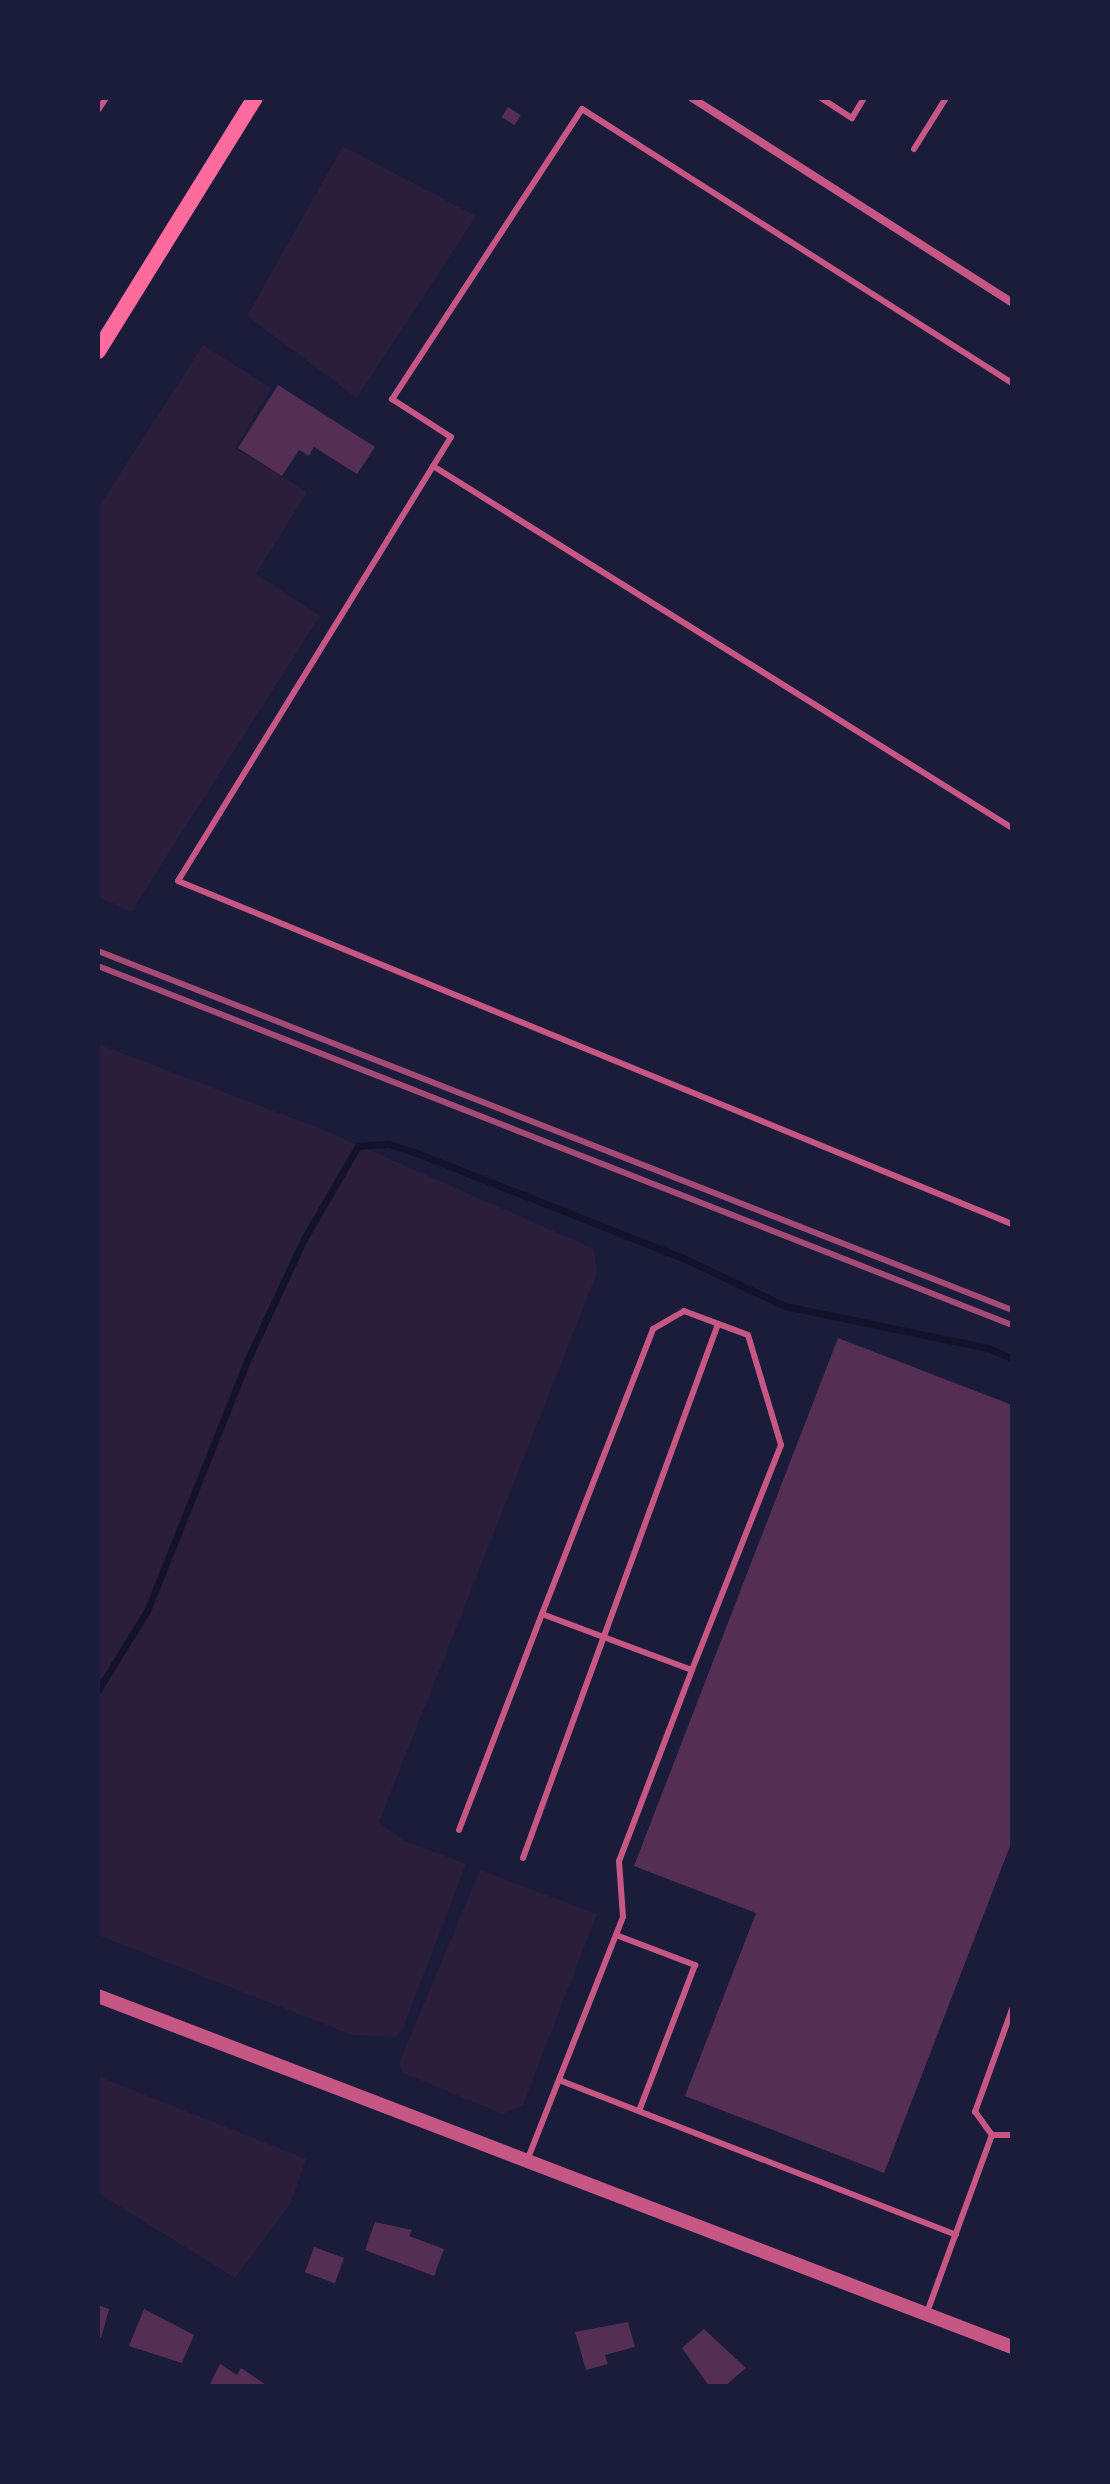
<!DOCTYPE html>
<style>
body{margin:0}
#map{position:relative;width:1110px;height:2484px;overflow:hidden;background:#1b1b3a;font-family:"Titillium Web",sans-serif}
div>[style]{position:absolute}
.green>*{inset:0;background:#2a1e3b}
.stream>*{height:7px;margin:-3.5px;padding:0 3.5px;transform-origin:3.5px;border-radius:3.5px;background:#12122b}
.building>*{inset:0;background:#542f53;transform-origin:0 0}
.service>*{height:6px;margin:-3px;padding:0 3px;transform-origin:3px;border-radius:3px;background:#c65784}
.minor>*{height:8px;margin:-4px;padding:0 4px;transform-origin:4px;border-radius:4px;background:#c65784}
.tertiary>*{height:14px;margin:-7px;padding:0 7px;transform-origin:7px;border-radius:7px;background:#c65784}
.secondary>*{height:16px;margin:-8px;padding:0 8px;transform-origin:8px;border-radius:8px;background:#ff6b9d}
.rail>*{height:6px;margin:-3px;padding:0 3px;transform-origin:3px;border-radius:3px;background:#a44b75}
span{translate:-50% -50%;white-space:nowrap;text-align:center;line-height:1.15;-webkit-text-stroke:8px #1b1b3a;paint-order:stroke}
.frame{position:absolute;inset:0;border:100px solid #1b1b3a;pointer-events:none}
</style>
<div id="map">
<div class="green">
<div style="clip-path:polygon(343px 146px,476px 216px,357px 398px,247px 316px)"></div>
<div style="clip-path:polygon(203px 345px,271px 388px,235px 448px,307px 492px,256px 574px,320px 616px,131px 912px,98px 896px,98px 508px)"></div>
<div style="clip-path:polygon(98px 1044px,331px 1133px,594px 1249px,597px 1273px,379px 1822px,403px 1840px,466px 1864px,402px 2031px,395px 2037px,352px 2035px,98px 1935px)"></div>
<div style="clip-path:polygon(480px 1870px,597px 1914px,523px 2105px,503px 2114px,403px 2073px,399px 2063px)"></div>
<div style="clip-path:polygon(98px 2076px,306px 2159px,291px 2203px,235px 2278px,98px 2193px)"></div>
</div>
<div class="stream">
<div style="left:98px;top:1690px;width:93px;rotate:-58.2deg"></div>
<div style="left:147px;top:1611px;width:269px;rotate:-68.2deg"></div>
<div style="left:247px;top:1361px;width:135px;rotate:-65deg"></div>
<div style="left:304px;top:1239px;width:108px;rotate:-59.9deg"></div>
<div style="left:358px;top:1146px;width:31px;rotate:-4deg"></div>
<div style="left:389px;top:1144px;width:26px;rotate:18deg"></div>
<div style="left:414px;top:1152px;width:289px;rotate:21.5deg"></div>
<div style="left:683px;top:1258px;width:113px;rotate:25.2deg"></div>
<div style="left:785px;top:1306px;width:207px;rotate:11.7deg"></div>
<div style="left:988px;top:1348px;width:26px;rotate:23deg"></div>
</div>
<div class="building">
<div style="left:508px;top:107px;width:15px;height:12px;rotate:32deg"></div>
<div style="clip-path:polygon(278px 385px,375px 447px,357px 474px,314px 447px,309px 456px,299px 450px,282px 476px,238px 448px)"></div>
<div style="clip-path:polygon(838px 1338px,1012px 1405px,1012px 1841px,884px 2173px,685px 2096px,756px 1913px,634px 1866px)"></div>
<div style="clip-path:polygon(375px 2222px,412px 2230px,409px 2236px,444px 2249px,434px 2276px,365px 2250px)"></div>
<div style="left:314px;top:2247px;width:32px;height:27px;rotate:20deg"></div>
<div style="clip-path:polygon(98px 2305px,109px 2309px,101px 2338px,98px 2337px)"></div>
<div style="clip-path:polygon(144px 2309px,194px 2335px,182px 2363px,129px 2346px)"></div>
<div style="clip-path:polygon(628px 2322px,635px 2347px,605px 2355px,608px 2364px,586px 2370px,575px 2332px)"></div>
<div style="clip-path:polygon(704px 2329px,746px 2368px,725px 2386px,709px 2386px,682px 2348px)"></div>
<div style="clip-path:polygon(220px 2364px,237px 2375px,241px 2368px,268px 2386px,209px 2386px)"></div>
</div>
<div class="service">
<div style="left:821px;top:98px;width:37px;rotate:33deg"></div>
<div style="left:852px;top:118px;width:23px;rotate:-59deg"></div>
<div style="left:98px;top:110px;width:14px;rotate:-56deg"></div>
<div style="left:914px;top:149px;width:60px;rotate:-57.9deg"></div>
<div style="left:1012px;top:383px;width:510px;rotate:-147.49deg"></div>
<div style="left:582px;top:109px;width:347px;rotate:123.2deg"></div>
<div style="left:392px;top:399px;width:70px;rotate:32.8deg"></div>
<div style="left:451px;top:437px;width:521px;rotate:121.59deg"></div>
<div style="left:178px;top:881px;width:902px;rotate:22.36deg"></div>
<div style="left:433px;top:466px;width:683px;rotate:32.01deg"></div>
<div style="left:542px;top:1614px;width:306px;rotate:-68.7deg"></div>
<div style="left:653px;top:1329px;width:36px;rotate:-30deg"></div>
<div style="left:684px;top:1311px;width:68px;rotate:20.6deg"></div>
<div style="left:748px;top:1335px;width:115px;rotate:73.3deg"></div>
<div style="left:781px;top:1445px;width:242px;rotate:111.6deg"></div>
<div style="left:459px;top:1830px;width:231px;rotate:-69deg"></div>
<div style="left:542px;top:1614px;width:160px;rotate:20.5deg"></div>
<div style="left:692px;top:1670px;width:204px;rotate:110.9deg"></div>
<div style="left:619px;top:1861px;width:56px;rotate:85.9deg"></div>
<div style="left:623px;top:1917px;width:259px;rotate:111.5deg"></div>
<div style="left:523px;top:1858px;width:568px;rotate:-69.94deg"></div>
<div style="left:616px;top:1935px;width:85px;rotate:20.8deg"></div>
<div style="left:695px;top:1965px;width:156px;rotate:111deg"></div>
<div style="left:559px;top:2080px;width:426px;rotate:21.3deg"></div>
<div style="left:992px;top:2135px;width:29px;rotate:-126deg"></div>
<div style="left:975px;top:2112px;width:109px;rotate:-70.2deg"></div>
<div style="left:992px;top:2135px;width:20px"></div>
<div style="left:926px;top:2315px;width:192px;rotate:-69.9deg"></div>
</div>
<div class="minor">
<div style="left:692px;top:98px;width:380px;rotate:32.6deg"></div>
</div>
<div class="tertiary">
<div style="left:98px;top:1996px;width:979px;rotate:21.01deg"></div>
</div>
<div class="secondary">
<div style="left:98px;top:351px;width:298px;rotate:-58.2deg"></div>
</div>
<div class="rail">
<div style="left:98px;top:951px;width:982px;rotate:21.44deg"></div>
<div style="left:98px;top:966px;width:982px;rotate:21.44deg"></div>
</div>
<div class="frame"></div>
</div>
